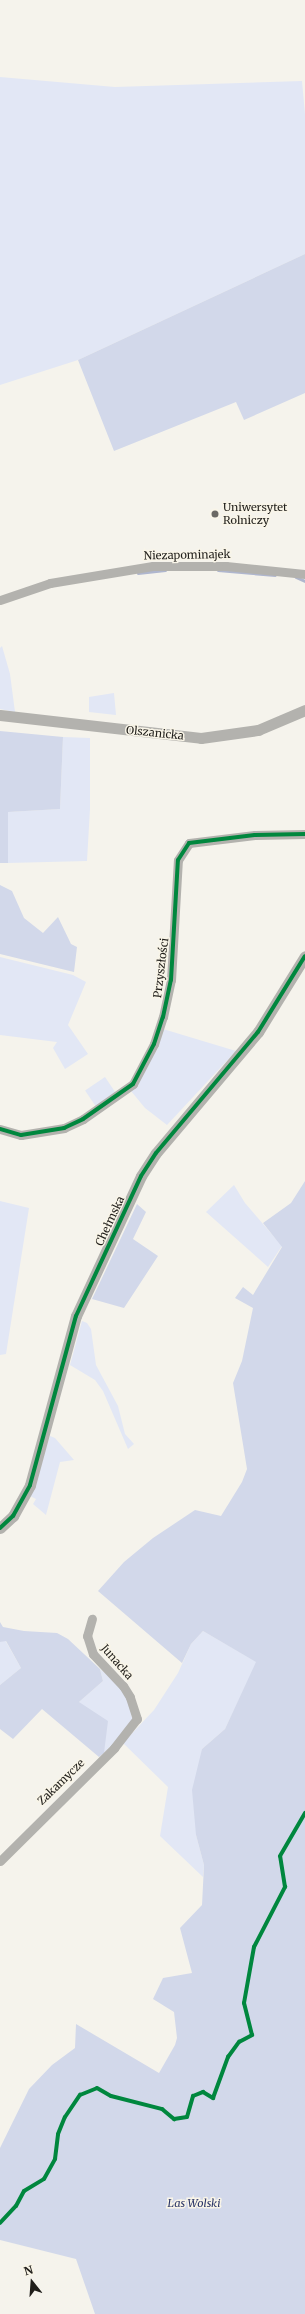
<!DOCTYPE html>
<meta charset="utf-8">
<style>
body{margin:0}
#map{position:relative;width:305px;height:2314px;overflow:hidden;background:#f5f3ec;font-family:Merriweather,serif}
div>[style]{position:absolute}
.green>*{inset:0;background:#e2e7f5;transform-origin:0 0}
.forest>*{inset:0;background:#d2d8ea}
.stream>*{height:2.5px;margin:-1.25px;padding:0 1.25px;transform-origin:1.25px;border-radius:1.25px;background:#afb6ce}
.minor>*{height:9px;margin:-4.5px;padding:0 4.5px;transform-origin:4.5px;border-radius:4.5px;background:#b3b2ae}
.tertiary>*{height:11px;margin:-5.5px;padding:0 5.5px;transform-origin:5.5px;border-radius:5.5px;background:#b3b2ae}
.cycleway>*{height:4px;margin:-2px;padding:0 2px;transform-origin:2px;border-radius:2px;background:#00873e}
.dots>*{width:11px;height:11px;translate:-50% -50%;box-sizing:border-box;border:2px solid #f9f5e8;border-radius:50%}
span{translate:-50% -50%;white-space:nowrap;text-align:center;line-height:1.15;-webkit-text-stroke:3px #f9f5e8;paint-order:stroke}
.poi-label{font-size:11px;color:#201e1a}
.left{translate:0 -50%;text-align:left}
.street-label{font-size:11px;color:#201e1a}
.park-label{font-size:11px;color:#2a3566;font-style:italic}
.north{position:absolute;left:12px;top:2262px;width:40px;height:40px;-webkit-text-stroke:3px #f9f5e8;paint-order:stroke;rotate:343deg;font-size:11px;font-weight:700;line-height:16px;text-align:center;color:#201e1a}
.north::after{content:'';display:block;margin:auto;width:14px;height:18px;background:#201e1a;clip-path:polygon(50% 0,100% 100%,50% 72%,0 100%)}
</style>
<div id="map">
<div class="green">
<div style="clip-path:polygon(0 77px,115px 87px,302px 81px,305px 114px,305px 254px,78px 360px,0 385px)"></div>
<div style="clip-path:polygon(2px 646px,10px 674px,15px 712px,0 709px,0 648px)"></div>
<div style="clip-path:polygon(114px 693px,116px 715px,89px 712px,89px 697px)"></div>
<div style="clip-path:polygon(63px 737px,90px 738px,90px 809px,87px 861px,8px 863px,8px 812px,60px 809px)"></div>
<div style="clip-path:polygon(0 957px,73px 975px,86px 982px,68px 1025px,88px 1054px,65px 1069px,53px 1048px,57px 1042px,0 1035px)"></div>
<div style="clip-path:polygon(163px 1029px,236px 1051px,167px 1125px,145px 1108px,131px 1091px,158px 1048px)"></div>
<div style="left:105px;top:1077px;width:22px;height:24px;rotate:56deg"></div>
<div style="clip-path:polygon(234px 1185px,245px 1203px,282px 1246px,268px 1267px,206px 1212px)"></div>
<div style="clip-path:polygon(0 1201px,29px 1208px,6px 1354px,0 1355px)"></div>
<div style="clip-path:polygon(82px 1321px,87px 1323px,91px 1329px,96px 1365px,118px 1406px,125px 1434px,134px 1444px,128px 1449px,103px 1391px,95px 1380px,70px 1365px)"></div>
<div style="clip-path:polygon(50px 1436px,55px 1438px,74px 1460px,60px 1462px,46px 1515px,33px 1504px,36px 1499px,30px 1496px)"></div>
<div style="clip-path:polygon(203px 1631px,257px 1662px,225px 1729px,202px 1749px,196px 1835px,204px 1865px,203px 1877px,160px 1836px,168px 1787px,123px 1743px,154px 1710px,178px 1673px,191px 1644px)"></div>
<div style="clip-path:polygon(5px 1640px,21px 1668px,0 1685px,0 1642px)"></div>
<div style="clip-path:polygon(100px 1669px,120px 1685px,129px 1700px,133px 1723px,104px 1753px,79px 1702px,103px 1681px)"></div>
</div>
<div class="forest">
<div style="clip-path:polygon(305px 254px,305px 393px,244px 420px,236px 402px,114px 451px,78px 360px)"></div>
<div style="clip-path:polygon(0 731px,63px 737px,60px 809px,8px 812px,8px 863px,0 863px)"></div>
<div style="clip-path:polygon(0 885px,12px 891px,24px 918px,43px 933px,58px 917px,71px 944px,77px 947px,74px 972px,0 954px)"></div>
<div style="clip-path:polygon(305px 1181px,305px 2314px,95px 2314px,76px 2259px,0 2240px,0 2148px,29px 2089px,52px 2065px,75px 2048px,76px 2024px,159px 2073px,175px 2045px,177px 2038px,174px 2012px,153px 1999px,163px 1978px,192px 1973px,180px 1928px,202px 1905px,204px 1865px,196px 1835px,192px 1790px,202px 1749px,225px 1729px,256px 1662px,203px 1631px,191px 1644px,182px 1663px,98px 1591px,124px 1562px,153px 1538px,195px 1510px,221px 1516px,242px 1482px,247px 1469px,233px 1383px,242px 1361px,253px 1308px,235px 1298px,243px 1287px,253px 1295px,282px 1247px,263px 1223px,291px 1203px)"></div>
<div style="clip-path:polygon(137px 1204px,146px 1212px,133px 1239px,158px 1256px,124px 1308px,92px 1299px)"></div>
<div style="clip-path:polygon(0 1622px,3px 1627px,24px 1631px,57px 1633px,68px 1639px,100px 1669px,103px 1681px,79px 1702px,108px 1721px,104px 1753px,99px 1757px,42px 1709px,13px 1739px,0 1729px,0 1685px,21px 1668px,6px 1641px,0 1642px)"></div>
</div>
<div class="stream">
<div style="left:218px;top:570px;width:57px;rotate:5deg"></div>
<div style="left:138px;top:573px;width:27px;rotate:-6deg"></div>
<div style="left:296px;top:577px;width:10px;rotate:24deg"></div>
</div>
<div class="minor">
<div style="left:0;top:600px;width:53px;rotate:-18.8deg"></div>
<div style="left:50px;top:583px;width:104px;rotate:-9.4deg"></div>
<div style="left:153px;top:566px;width:73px"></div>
<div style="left:226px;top:566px;width:79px;rotate:5.8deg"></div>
<div style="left:0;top:1129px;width:22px;rotate:16deg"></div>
<div style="left:21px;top:1135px;width:44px;rotate:-9.2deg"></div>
<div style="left:64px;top:1128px;width:21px;rotate:-25deg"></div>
<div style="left:83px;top:1119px;width:61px;rotate:-35deg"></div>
<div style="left:133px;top:1084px;width:45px;rotate:-62.3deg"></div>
<div style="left:154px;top:1044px;width:28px;rotate:-72deg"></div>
<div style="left:163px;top:1017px;width:38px;rotate:-78deg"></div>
<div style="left:171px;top:980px;width:120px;rotate:-86.7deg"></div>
<div style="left:178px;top:860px;width:20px;rotate:-57deg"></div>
<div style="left:189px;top:843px;width:66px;rotate:-6.9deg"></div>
<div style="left:255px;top:835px;width:50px;rotate:-1.1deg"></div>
<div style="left:0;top:1861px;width:161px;rotate:-44.7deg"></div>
<div style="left:114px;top:1748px;width:37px;rotate:-52deg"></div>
<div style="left:137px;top:1719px;width:23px;rotate:-108deg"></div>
<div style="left:130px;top:1697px;width:13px;rotate:-122deg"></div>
<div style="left:123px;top:1686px;width:44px;rotate:-133.2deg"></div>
<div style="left:93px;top:1654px;width:19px;rotate:-108deg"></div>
<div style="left:87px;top:1636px;width:18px;rotate:-74deg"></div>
</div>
<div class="tertiary">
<div style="left:0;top:715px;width:202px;rotate:6.5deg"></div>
<div style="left:201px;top:738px;width:58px;rotate:-8deg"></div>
<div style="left:258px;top:730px;width:51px;rotate:-23.1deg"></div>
<div style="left:0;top:1528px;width:18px;rotate:-43deg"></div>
<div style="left:13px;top:1516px;width:35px;rotate:-61deg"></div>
<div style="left:30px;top:1485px;width:175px;rotate:-74.8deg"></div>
<div style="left:76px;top:1316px;width:154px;rotate:-65.1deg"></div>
<div style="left:141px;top:1176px;width:27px;rotate:-57deg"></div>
<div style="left:156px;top:1153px;width:158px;rotate:-49.9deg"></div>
<div style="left:258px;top:1032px;width:89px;rotate:-58.3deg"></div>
</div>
<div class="cycleway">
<div style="left:0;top:1129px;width:22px;rotate:16deg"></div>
<div style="left:21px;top:1135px;width:44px;rotate:-9.2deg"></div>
<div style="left:64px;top:1128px;width:21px;rotate:-25deg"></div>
<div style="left:83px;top:1119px;width:61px;rotate:-35deg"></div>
<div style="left:133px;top:1084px;width:45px;rotate:-62.3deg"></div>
<div style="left:154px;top:1044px;width:28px;rotate:-72deg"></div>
<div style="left:163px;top:1017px;width:38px;rotate:-78deg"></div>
<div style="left:171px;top:980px;width:120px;rotate:-86.7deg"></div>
<div style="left:178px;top:860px;width:20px;rotate:-57deg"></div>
<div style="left:189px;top:843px;width:66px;rotate:-6.9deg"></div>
<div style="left:255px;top:835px;width:50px;rotate:-1.1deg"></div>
<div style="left:0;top:1528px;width:18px;rotate:-43deg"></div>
<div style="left:13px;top:1516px;width:35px;rotate:-61deg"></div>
<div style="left:30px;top:1485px;width:175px;rotate:-74.8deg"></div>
<div style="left:76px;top:1316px;width:154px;rotate:-65.1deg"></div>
<div style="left:141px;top:1176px;width:27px;rotate:-57deg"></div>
<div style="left:156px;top:1153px;width:158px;rotate:-49.9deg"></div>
<div style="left:258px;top:1032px;width:89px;rotate:-58.3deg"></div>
<div style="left:0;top:2223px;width:23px;rotate:-47deg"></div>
<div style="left:16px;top:2206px;width:17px;rotate:-62deg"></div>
<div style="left:24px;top:2191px;width:23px;rotate:-31deg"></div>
<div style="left:44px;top:2179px;width:23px;rotate:-61deg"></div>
<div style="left:55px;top:2159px;width:25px;rotate:-83deg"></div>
<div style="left:58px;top:2134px;width:18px;rotate:-68deg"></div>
<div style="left:65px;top:2117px;width:27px;rotate:-56deg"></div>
<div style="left:80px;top:2095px;width:18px;rotate:-22deg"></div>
<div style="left:97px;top:2088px;width:16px;rotate:30deg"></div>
<div style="left:111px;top:2096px;width:53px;rotate:14.3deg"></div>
<div style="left:162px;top:2109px;width:16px;rotate:40deg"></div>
<div style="left:174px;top:2119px;width:13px;rotate:-9deg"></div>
<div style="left:187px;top:2117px;width:22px;rotate:-74deg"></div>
<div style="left:193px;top:2096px;width:11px;rotate:-22deg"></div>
<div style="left:203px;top:2092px;width:12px;rotate:31deg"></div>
<div style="left:213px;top:2098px;width:44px;rotate:-69.9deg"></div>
<div style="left:228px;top:2057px;width:19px;rotate:-54deg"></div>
<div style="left:239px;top:2042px;width:15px;rotate:-28deg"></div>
<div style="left:252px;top:2035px;width:33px;rotate:-104deg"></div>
<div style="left:244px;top:2003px;width:57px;rotate:-79.9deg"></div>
<div style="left:254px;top:1947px;width:68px;rotate:-62.7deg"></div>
<div style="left:285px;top:1887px;width:31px;rotate:-99deg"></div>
<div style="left:280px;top:1856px;width:50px;rotate:-59.8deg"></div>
</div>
<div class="dots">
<div style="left:215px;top:514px;background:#6b6964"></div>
</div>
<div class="poi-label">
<span class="left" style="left:223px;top:514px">Uniwersytet<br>Rolniczy</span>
</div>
<div class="street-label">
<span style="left:187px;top:555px;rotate:-1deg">Niezapominajek</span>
<span style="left:155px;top:733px;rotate:6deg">Olszanicka</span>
<span style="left:161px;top:968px;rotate:-83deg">Przyszłości</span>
<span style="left:110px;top:1221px;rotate:-65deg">Chełmska</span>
<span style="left:117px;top:1662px;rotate:49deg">Junacka</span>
<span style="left:61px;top:1782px;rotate:-44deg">Zakamycze</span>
</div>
<div class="park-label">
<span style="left:194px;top:2203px">Las Wolski</span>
</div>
<div class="north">N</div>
</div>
